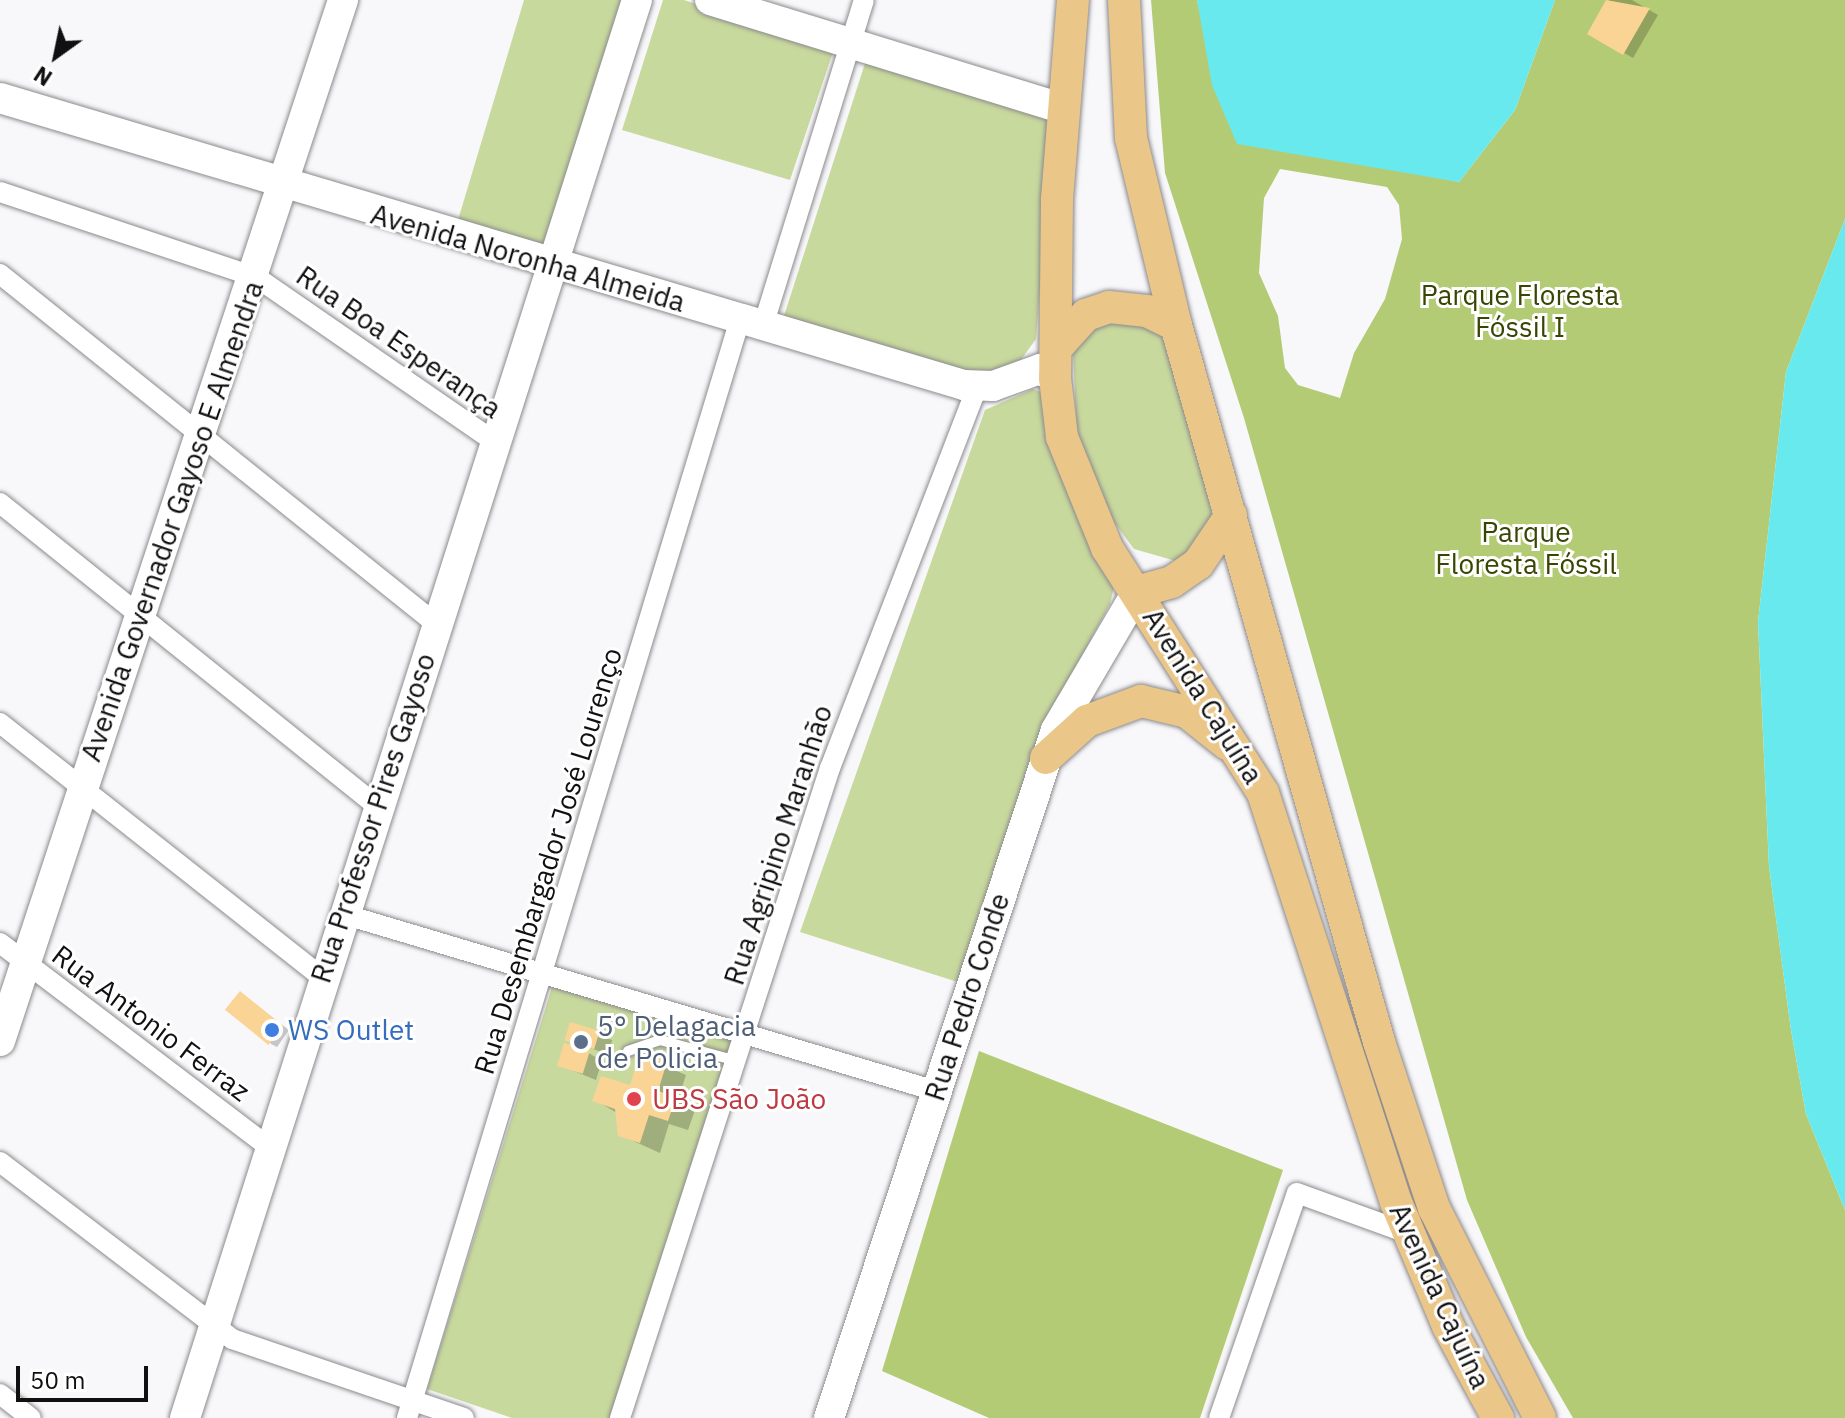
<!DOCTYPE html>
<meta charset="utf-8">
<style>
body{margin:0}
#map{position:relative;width:1845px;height:1418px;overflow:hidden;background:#f8f7fa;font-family:"IBM Plex Sans",sans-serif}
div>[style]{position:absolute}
.green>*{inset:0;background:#c8d99d}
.forest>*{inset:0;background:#b4cb75}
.water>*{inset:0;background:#68e9ee}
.shadow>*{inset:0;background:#0003;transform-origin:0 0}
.building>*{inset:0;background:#fad494;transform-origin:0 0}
.roads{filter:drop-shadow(0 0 2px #8b8a8d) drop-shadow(0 0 2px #8b8a8d)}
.lane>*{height:10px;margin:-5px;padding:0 5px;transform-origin:5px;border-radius:5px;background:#fff}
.street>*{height:20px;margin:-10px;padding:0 10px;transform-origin:10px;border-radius:10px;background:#fff}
.secondary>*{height:30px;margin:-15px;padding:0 15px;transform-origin:15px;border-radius:15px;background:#fff}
.primary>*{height:32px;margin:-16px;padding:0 16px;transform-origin:16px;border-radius:16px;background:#ebc689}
.dots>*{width:22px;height:22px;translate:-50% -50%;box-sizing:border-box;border:4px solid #fff;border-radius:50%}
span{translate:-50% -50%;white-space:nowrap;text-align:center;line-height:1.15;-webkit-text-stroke:6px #fff;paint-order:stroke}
.street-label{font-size:28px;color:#101011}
.park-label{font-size:28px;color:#394603}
.service-label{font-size:28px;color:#4e5e75}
.left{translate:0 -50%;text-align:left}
.shop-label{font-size:28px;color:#366cbe}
.health-label{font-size:28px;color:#be3a42}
.north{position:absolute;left:16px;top:16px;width:80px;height:80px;-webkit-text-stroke:6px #fff;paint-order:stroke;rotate:213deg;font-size:22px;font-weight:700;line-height:32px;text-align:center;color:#101011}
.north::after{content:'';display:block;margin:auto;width:28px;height:36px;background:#101011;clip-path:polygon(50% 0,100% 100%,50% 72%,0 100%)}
.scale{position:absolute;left:16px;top:1366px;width:132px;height:36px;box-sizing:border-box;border:4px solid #101011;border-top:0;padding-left:10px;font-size:24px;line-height:28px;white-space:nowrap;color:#101011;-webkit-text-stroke:6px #fff;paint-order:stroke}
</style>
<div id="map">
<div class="green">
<div style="clip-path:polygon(524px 0,624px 0,546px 248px,458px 220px)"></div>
<div style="clip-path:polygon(663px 0,684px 0,834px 49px,790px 180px,622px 130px)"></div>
<div style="clip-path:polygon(867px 57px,1053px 120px,1036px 339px,1020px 361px,989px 378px,784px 316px)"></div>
<div style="clip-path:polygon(1106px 317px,1166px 332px,1217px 529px,1176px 561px,1134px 549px,1105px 510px,1077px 443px,1073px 349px)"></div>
<div style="clip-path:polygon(1033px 389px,1043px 393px,1117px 573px,1110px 604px,1062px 693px,964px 984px,800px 932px,985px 410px)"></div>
<div style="clip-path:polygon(553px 984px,737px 1042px,614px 1418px,512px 1418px,427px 1389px)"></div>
</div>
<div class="forest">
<div style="clip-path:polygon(evenodd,1151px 0,1197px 0,1206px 38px,1402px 170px,1459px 182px,1515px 110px,1555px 0,1845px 0,1845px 219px,1786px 372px,1758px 622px,1769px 866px,1791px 1030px,1806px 1114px,1845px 1210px,1845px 1418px,1573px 1418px,1526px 1337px,1467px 1200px,1244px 418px,1165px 173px,1151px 0,1280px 169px,1387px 187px,1399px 205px,1402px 239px,1385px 299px,1354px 353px,1340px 398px,1298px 385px,1285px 368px,1278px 316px,1259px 273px,1264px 198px,1280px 169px)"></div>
<div style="clip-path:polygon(979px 1051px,1283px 1170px,1200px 1418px,989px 1418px,882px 1371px)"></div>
</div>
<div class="water">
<div style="clip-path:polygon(1197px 0,1555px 0,1515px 110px,1459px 182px,1237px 144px,1212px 85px)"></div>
<div style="clip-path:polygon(1845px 219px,1845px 1210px,1806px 1114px,1791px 1030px,1769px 866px,1758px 622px,1786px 372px)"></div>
</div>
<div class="shadow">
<div style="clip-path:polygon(1609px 0,1632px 0,1658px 15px,1633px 58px,1590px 33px)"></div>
<div style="clip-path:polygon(246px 997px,289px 1030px,277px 1047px,271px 1044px)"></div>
<div style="left:571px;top:1025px;width:44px;height:15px;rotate:20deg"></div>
<div style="clip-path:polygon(587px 1052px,602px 1061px,596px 1080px,559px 1065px)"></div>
<div style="clip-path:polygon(642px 1056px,686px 1075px,678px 1100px,695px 1110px,688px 1130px,669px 1124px,660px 1153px,620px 1135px,617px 1113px,595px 1100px,631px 1088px)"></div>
</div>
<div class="building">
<div style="clip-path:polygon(1606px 0,1650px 8px,1623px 55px,1587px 34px)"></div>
<div style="left:240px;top:991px;width:56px;height:24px;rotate:39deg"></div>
<div style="left:570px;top:1022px;width:31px;height:19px;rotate:17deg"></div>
<div style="left:564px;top:1043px;width:27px;height:24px;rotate:17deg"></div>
<div style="clip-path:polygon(640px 1053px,667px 1062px,658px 1091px,676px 1097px,668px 1121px,649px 1115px,640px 1143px,618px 1136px,615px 1109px,592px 1101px,601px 1076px,630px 1085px)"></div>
</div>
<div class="roads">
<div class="lane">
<div style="left:628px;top:1051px;width:34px;rotate:-19deg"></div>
<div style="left:660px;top:1040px;width:80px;rotate:15.3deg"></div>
</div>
<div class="street">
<div style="left:0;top:192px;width:270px;rotate:18.4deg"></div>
<div style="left:256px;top:277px;width:290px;rotate:34.6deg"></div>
<div style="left:0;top:274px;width:558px;rotate:38.74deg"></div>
<div style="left:763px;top:326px;width:341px;rotate:-72.8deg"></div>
<div style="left:0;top:503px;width:482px;rotate:38.8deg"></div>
<div style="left:0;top:723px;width:410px;rotate:38.3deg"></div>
<div style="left:343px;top:914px;width:619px;rotate:16.62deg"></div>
<div style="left:0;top:943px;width:338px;rotate:37.2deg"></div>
<div style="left:0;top:1162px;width:292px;rotate:37.3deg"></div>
<div style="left:232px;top:1339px;width:245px;rotate:18.8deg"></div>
<div style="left:0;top:1394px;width:39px;rotate:38deg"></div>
<div style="left:407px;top:1418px;width:1148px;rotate:-73.14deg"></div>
<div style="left:620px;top:1418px;width:683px;rotate:-72.1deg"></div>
<div style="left:830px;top:768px;width:408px;rotate:-68.9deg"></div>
<div style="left:1219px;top:1418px;width:238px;rotate:-70.9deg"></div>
<div style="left:1297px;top:1193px;width:120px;rotate:19.9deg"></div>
</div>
<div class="secondary">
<div style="left:710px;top:0;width:368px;rotate:17.1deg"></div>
<div style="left:0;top:98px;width:1006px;rotate:16.58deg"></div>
<div style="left:964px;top:385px;width:29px;rotate:2deg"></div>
<div style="left:993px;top:386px;width:50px;rotate:-19.9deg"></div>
<div style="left:1040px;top:369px;width:17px;rotate:31deg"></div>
<div style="left:0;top:1041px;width:1096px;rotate:-71.76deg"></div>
<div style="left:185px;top:1418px;width:1488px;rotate:-72.32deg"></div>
<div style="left:829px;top:1418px;width:724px;rotate:-71.74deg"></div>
<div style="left:1056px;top:730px;width:160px;rotate:-59.6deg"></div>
</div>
<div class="primary">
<div style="left:1073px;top:0;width:201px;rotate:94.6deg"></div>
<div style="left:1057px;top:200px;width:178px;rotate:90.6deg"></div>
<div style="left:1055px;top:378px;width:59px;rotate:83.2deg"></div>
<div style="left:1062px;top:437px;width:120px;rotate:67.9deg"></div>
<div style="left:1107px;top:548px;width:290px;rotate:57.5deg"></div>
<div style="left:1263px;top:793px;width:430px;rotate:72deg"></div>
<div style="left:1396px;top:1202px;width:134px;rotate:67.2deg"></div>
<div style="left:1448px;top:1326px;width:105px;rotate:61.5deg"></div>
<div style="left:1124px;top:0;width:138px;rotate:87.1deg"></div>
<div style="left:1131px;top:138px;width:192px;rotate:76.5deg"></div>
<div style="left:1176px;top:325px;width:745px;rotate:74.19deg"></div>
<div style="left:1379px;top:1042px;width:175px;rotate:71.7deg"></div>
<div style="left:1434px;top:1208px;width:235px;rotate:63.2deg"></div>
<div style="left:1058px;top:346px;width:42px;rotate:-47.9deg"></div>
<div style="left:1086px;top:315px;width:24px;rotate:-19deg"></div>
<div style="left:1109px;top:307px;width:38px;rotate:6deg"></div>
<div style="left:1147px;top:311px;width:32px;rotate:26deg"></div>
<div style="left:1137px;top:592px;width:36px;rotate:-16deg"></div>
<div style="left:1172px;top:582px;width:32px;rotate:-35deg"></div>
<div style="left:1198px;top:564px;width:59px;rotate:-56deg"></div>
<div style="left:1046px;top:758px;width:55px;rotate:-42.1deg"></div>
<div style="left:1087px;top:721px;width:58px;rotate:-20.3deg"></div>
<div style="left:1141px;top:701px;width:47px;rotate:13.4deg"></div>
<div style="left:1187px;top:712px;width:51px;rotate:38.7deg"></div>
</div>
</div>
<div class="dots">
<div style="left:272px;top:1030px;background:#3f7fe0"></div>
<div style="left:581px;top:1042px;background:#5c6f8a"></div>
<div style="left:634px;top:1099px;background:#e0444e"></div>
</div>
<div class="street-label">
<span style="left:528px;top:258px;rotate:16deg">Avenida Noronha Almeida</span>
<span style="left:399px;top:342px;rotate:35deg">Rua Boa Esperança</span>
<span style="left:172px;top:521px;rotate:-71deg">Avenida Governador Gayoso E Almendra</span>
<span style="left:1203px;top:696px;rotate:58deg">Avenida Cajuína</span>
<span style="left:373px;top:818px;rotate:-72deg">Rua Professor Pires Gayoso</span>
<span style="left:778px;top:845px;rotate:-72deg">Rua Agripino Maranhão</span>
<span style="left:548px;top:861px;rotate:-73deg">Rua Desembargador José Lourenço</span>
<span style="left:967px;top:997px;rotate:-72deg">Rua Pedro Conde</span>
<span style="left:151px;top:1023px;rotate:37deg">Rua Antonio Ferraz</span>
<span style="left:1440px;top:1296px;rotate:65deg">Avenida Cajuína</span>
</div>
<div class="park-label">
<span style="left:1520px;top:311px">Parque Floresta<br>Fóssil I</span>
<span style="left:1526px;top:548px">Parque<br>Floresta Fóssil</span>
</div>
<div class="service-label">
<span class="left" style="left:597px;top:1042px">5° Delagacia<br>de Policia</span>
</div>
<div class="shop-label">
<span class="left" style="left:288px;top:1030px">WS Outlet</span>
</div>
<div class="health-label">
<span class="left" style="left:652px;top:1099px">UBS São João</span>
</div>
<div class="north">N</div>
<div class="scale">50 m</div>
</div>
